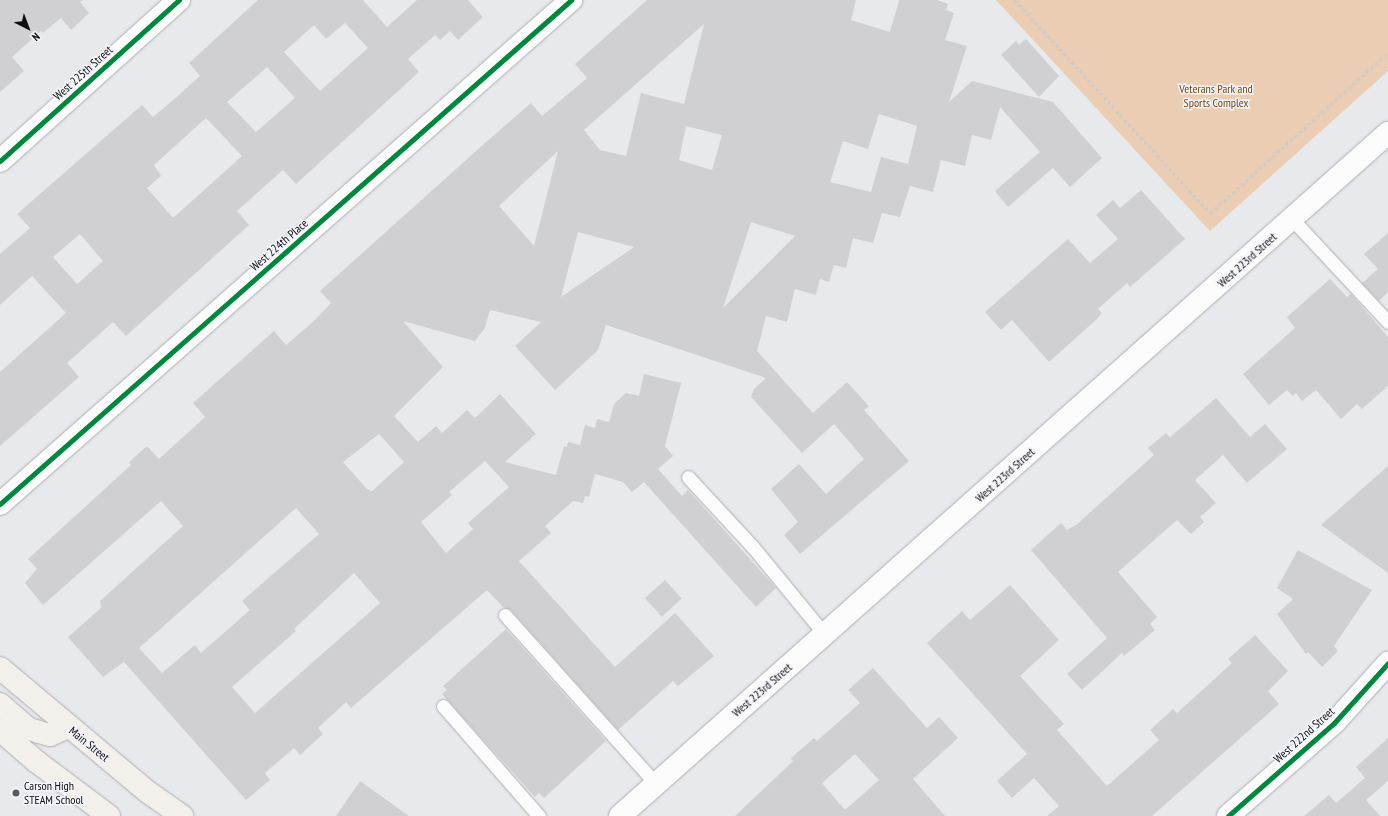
<!DOCTYPE html>
<style>
body{margin:0}
#map{position:relative;width:1388px;height:816px;overflow:hidden;background:#e8e9ed;font-family:"PT Sans Narrow",sans-serif}
div>[style]{position:absolute}
.green>*{inset:0;background:#eacdb2}
.building>*{inset:0;background:#d0d0d3;transform-origin:0 0}
.path>*{height:2.5px;margin-top:-1.25px;transform-origin:0;background:repeating-linear-gradient(90deg,#cdcdce 0 3px,transparent 0 6px)}
.roads{filter:drop-shadow(0 0 1px #aeafb2) drop-shadow(0 0 1px #aeafb2)}
.service>*{height:13px;margin:-6.5px;padding:0 6.5px;transform-origin:6.5px;border-radius:6.5px;background:#fcfcfc}
.minor>*{height:22px;margin:-11px;padding:0 11px;transform-origin:11px;border-radius:11px;background:#fcfcfc}
.secondary>*{height:22px;margin:-11px;padding:0 11px;transform-origin:11px;border-radius:11px;background:#fcfcfc}
.primary>*{height:22px;margin:-11px;padding:0 11px;transform-origin:11px;border-radius:11px;background:#f3f0ec}
.cycleway>*{height:5px;margin:-2.5px;padding:0 2.5px;transform-origin:2.5px;border-radius:2.5px;background:#00873e}
.dots>*{width:11px;height:11px;translate:-50% -50%;box-sizing:border-box;border:2px solid #f5f5fb;border-radius:50%}
span{translate:-50% -50%;white-space:nowrap;text-align:center;line-height:1.15;-webkit-text-stroke:3px #f5f5fb;paint-order:stroke}
.street-label{font-size:12px;color:#0c0d0f}
.park-label{font-size:12px;color:#74470e}
.poi-label{font-size:12px;color:#0c0d0f}
.left{translate:0 -50%;text-align:left}
.north{position:absolute;left:8px;top:8px;width:40px;height:40px;-webkit-text-stroke:3px #f5f5fb;paint-order:stroke;rotate:138deg;font-size:11px;font-weight:700;line-height:16px;text-align:center;color:#0c0d0f}
.north::after{content:'';display:block;margin:auto;width:14px;height:18px;background:#0c0d0f;clip-path:polygon(50% 0,100% 100%,50% 72%,0 100%)}
</style>
<div id="map">
<div class="green">
<div style="clip-path:polygon(996px 0,1388px 0,1388px 71px,1210px 231px)"></div>
</div>
<div class="building">
<div style="clip-path:polygon(0 0,83px 0,80px 2px,89px 13px,71px 30px,61px 18px,43px 33px,41px 31px,12px 57px,24px 71px,0 92px)"></div>
<div style="clip-path:polygon(evenodd,258px 0,363px 0,387px 27px,417px 0,468px 0,483px 17px,458px 40px,450px 31px,440px 40px,435px 35px,408px 59px,419px 72px,296px 184px,283px 170px,237px 211px,249px 225px,126px 336px,113px 322px,67px 363px,79px 377px,0 446px,0 372px,66px 313px,32px 276px,0 305px,0 254px,30px 228px,17px 214px,142px 105px,153px 117px,172px 101px,200px 76px,189px 63px,258px 0,345px 23px,368px 48px,320px 91px,284px 52px,314px 25px,326px 39px,345px 23px,258px 0,267px 67px,295px 98px,256px 132px,227px 102px,267px 67px,258px 0,206px 118px,242px 156px,173px 218px,147px 188px,161px 176px,154px 165px,206px 118px,258px 0,80px 234px,103px 261px,77px 284px,53px 257px,80px 234px)"></div>
<div style="clip-path:polygon(evenodd,647px 0,856px 0,851px 20px,890px 32px,899px 0,937px 0,948px 4px,946px 10px,954px 13px,945px 40px,967px 46px,949px 102px,972px 81px,1053px 102px,1102px 158px,1070px 187px,1053px 168px,1008px 207px,995px 191px,1040px 152px,1000px 107px,991px 140px,972px 135px,965px 166px,941px 160px,933px 192px,910px 186px,900px 217px,882px 213px,873px 243px,853px 238px,846px 268px,834px 265px,829px 282px,820px 279px,816px 295px,795px 289px,787px 322px,766px 316px,757px 351px,813px 413px,847px 382px,869px 406px,864px 410px,909px 461px,800px 554px,784px 535px,798px 522px,771px 489px,799px 464px,826px 494px,864px 459px,834px 424px,802px 453px,751px 397px,754px 389px,766px 378px,606px 325px,598px 350px,555px 390px,515px 346px,541px 322px,490px 310px,485px 328px,475px 341px,403px 321px,443px 367px,394px 416px,418px 442px,436px 426px,442px 433px,467px 410px,475px 418px,500px 394px,536px 434px,505px 462px,556px 475px,564px 446px,567px 447px,568px 442px,580px 445px,585px 425px,595px 428px,597px 419px,609px 422px,614px 404px,626px 393px,639px 396px,644px 374px,681px 383px,665px 446px,673px 456px,658px 469px,682px 496px,688px 490px,776px 588px,756px 607px,644px 482px,632px 492px,623px 482px,595px 474px,589px 497px,585px 496px,583px 503px,573px 501px,545px 526px,551px 533px,519px 561px,615px 667px,675px 613px,714px 656px,678px 686px,673px 681px,618px 730px,511px 610px,503px 607px,487px 590px,351px 708px,346px 702px,318px 728px,323px 734px,300px 755px,294px 748px,265px 773px,270px 780px,246px 800px,124px 662px,103px 677px,68px 637px,101px 608px,100px 601px,183px 526px,161px 501px,43px 605px,25px 583px,37px 569px,28px 559px,131px 465px,129px 462px,147px 446px,159px 459px,205px 417px,193px 403px,274px 331px,286px 345px,314px 321px,331px 303px,320px 291px,485px 143px,531px 103px,542px 116px,587px 78px,575px 64px,647px 0,704px 24px,684px 104px,641px 93px,626px 156px,600px 150px,584px 130px,704px 24px,647px 0,879px 114px,917px 126px,908px 164px,881px 157px,871px 192px,830px 182px,843px 141px,868px 149px,879px 114px,647px 0,686px 126px,722px 135px,712px 170px,679px 160px,686px 126px,647px 0,558px 151px,534px 246px,499px 206px,558px 151px,647px 0,751px 222px,795px 236px,723px 308px,751px 222px,647px 0,578px 232px,634px 247px,561px 297px,578px 232px,647px 0,379px 434px,404px 462px,372px 491px,367px 489px,343px 462px,379px 434px,647px 0,485px 461px,509px 487px,468px 523px,473px 529px,446px 553px,421px 522px,452px 495px,449px 492px,485px 461px,647px 0,296px 508px,319px 534px,242px 601px,250px 610px,201px 653px,195px 645px,162px 673px,139px 648px,296px 508px,647px 0,354px 573px,380px 603px,255px 713px,232px 687px,296px 631px,294px 629px,354px 573px)"></div>
<div style="clip-path:polygon(1026px 39px,1059px 76px,1039px 97px,1001px 55px,1016px 41px,1019px 45px)"></div>
<div style="clip-path:polygon(1141px 190px,1185px 239px,1130px 287px,1127px 283px,1098px 309px,1102px 313px,1097px 319px,1049px 362px,1012px 320px,1001px 330px,985px 312px,1068px 239px,1090px 263px,1118px 239px,1096px 215px,1113px 200px,1120px 208px)"></div>
<div style="clip-path:polygon(1388px 233px,1388px 292px,1379px 301px,1362px 283px,1378px 269px,1364px 254px)"></div>
<div style="clip-path:polygon(1330px 279px,1347px 297px,1351px 294px,1388px 337px,1388px 386px,1362px 409px,1357px 404px,1341px 419px,1316px 390px,1302px 401px,1296px 393px,1293px 396px,1287px 390px,1269px 405px,1243px 374px,1295px 328px,1287px 317px)"></div>
<div style="clip-path:polygon(1216px 398px,1250px 437px,1265px 424px,1287px 449px,1247px 483px,1223px 455px,1195px 480px,1216px 503px,1200px 517px,1204px 522px,1191px 534px,1177px 520px,1118px 572px,1157px 617px,1150px 624px,1155px 630px,1124px 656px,1122px 653px,1082px 690px,1067px 674px,1107px 638px,1031px 550px,1061px 523px,1067px 530px,1076px 525px,1154px 455px,1148px 448px,1166px 433px,1170px 437px)"></div>
<div style="clip-path:polygon(1388px 466px,1388px 573px,1321px 525px)"></div>
<div style="clip-path:polygon(1298px 550px,1372px 590px,1334px 646px,1338px 651px,1322px 667px,1308px 652px,1306px 654px,1277px 614px,1293px 599px,1277px 588px)"></div>
<div style="left:665px;top:580px;width:25px;height:27px;rotate:48deg"></div>
<div style="clip-path:polygon(1010px 585px,1059px 640px,1020px 676px,1064px 724px,1057px 730px,1107px 786px,1159px 740px,1150px 730px,1173px 709px,1177px 713px,1232px 663px,1228px 659px,1255px 635px,1288px 671px,1268px 691px,1279px 704px,1152px 816px,1047px 816px,1059px 806px,1034px 778px,1012px 798px,997px 781px,1027px 754px,927px 643px,962px 611px,970px 620px)"></div>
<div style="clip-path:polygon(506px 629px,606px 741px,544px 798px,539px 793px,535px 797px,442px 694px,447px 690px,443px 686px)"></div>
<div style="clip-path:polygon(evenodd,873px 668px,927px 728px,939px 717px,958px 738px,913px 779px,945px 816px,735px 816px,793px 761px,791px 758px,814px 738px,817px 741px,860px 703px,848px 690px,873px 668px,855px 754px,879px 780px,845px 810px,822px 783px,855px 754px)"></div>
<div style="clip-path:polygon(1388px 738px,1388px 781px,1366px 800px,1380px 816px,1304px 816px,1329px 795px,1336px 803px,1365px 778px,1356px 767px)"></div>
<div style="clip-path:polygon(360px 781px,409px 816px,336px 816px)"></div>
</div>
<div class="path">
<div style="left:1015px;top:0;width:289px;rotate:47.5deg"></div>
<div style="left:1210px;top:213px;width:239px;rotate:-42deg"></div>
</div>
<div class="roads">
<div class="service">
<div style="left:1292px;top:219px;width:141px;rotate:47deg"></div>
<div style="left:688px;top:477px;width:94px;rotate:47.2deg"></div>
<div style="left:752px;top:546px;width:115px;rotate:50.6deg"></div>
<div style="left:505px;top:615px;width:227px;rotate:48.2deg"></div>
<div style="left:443px;top:706px;width:146px;rotate:48.9deg"></div>
</div>
<div class="minor">
<div style="left:0;top:161px;width:241px;rotate:-42deg"></div>
<div style="left:0;top:504px;width:762px;rotate:-41.43deg"></div>
<div style="left:1228px;top:816px;width:141px;rotate:-41.3deg"></div>
<div style="left:1334px;top:723px;width:81px;rotate:-48deg"></div>
</div>
<div class="secondary">
<div style="left:620px;top:816px;width:1028px;rotate:-41.65deg"></div>
</div>
<div class="primary">
<div style="left:0;top:668px;width:193px;rotate:40deg"></div>
<div style="left:148px;top:792px;width:42px;rotate:35.2deg"></div>
<div style="left:0;top:704px;width:38px;rotate:41deg"></div>
<div style="left:29px;top:729px;width:22px;rotate:16deg"></div>
<div style="left:50px;top:735px;width:20px;rotate:-24deg"></div>
<div style="left:0;top:730px;width:49px;rotate:40.9deg"></div>
<div style="left:37px;top:762px;width:90px;rotate:36.9deg"></div>
</div>
</div>
<div class="cycleway">
<div style="left:0;top:161px;width:241px;rotate:-42deg"></div>
<div style="left:0;top:504px;width:762px;rotate:-41.43deg"></div>
<div style="left:1228px;top:816px;width:141px;rotate:-41.3deg"></div>
<div style="left:1334px;top:723px;width:81px;rotate:-48deg"></div>
</div>
<div class="dots">
<div style="left:16px;top:793px;background:#595a5d"></div>
</div>
<div class="street-label">
<span style="left:83px;top:73px;rotate:-42deg">West 225th Street</span>
<span style="left:279px;top:245px;rotate:-41deg">West 224th Place</span>
<span style="left:1247px;top:260px;rotate:-42deg">West 223rd Street</span>
<span style="left:1005px;top:475px;rotate:-42deg">West 223rd Street</span>
<span style="left:762px;top:690px;rotate:-41deg">West 223rd Street</span>
<span style="left:1304px;top:735px;rotate:-42deg">West 222nd Street</span>
<span style="left:89px;top:744px;rotate:39deg">Main Street</span>
</div>
<div class="park-label">
<span style="left:1216px;top:96px">Veterans Park and<br>Sports Complex</span>
</div>
<div class="poi-label">
<span class="left" style="left:24px;top:793px">Carson High<br>STEAM School</span>
</div>
<div class="north">N</div>
</div>
